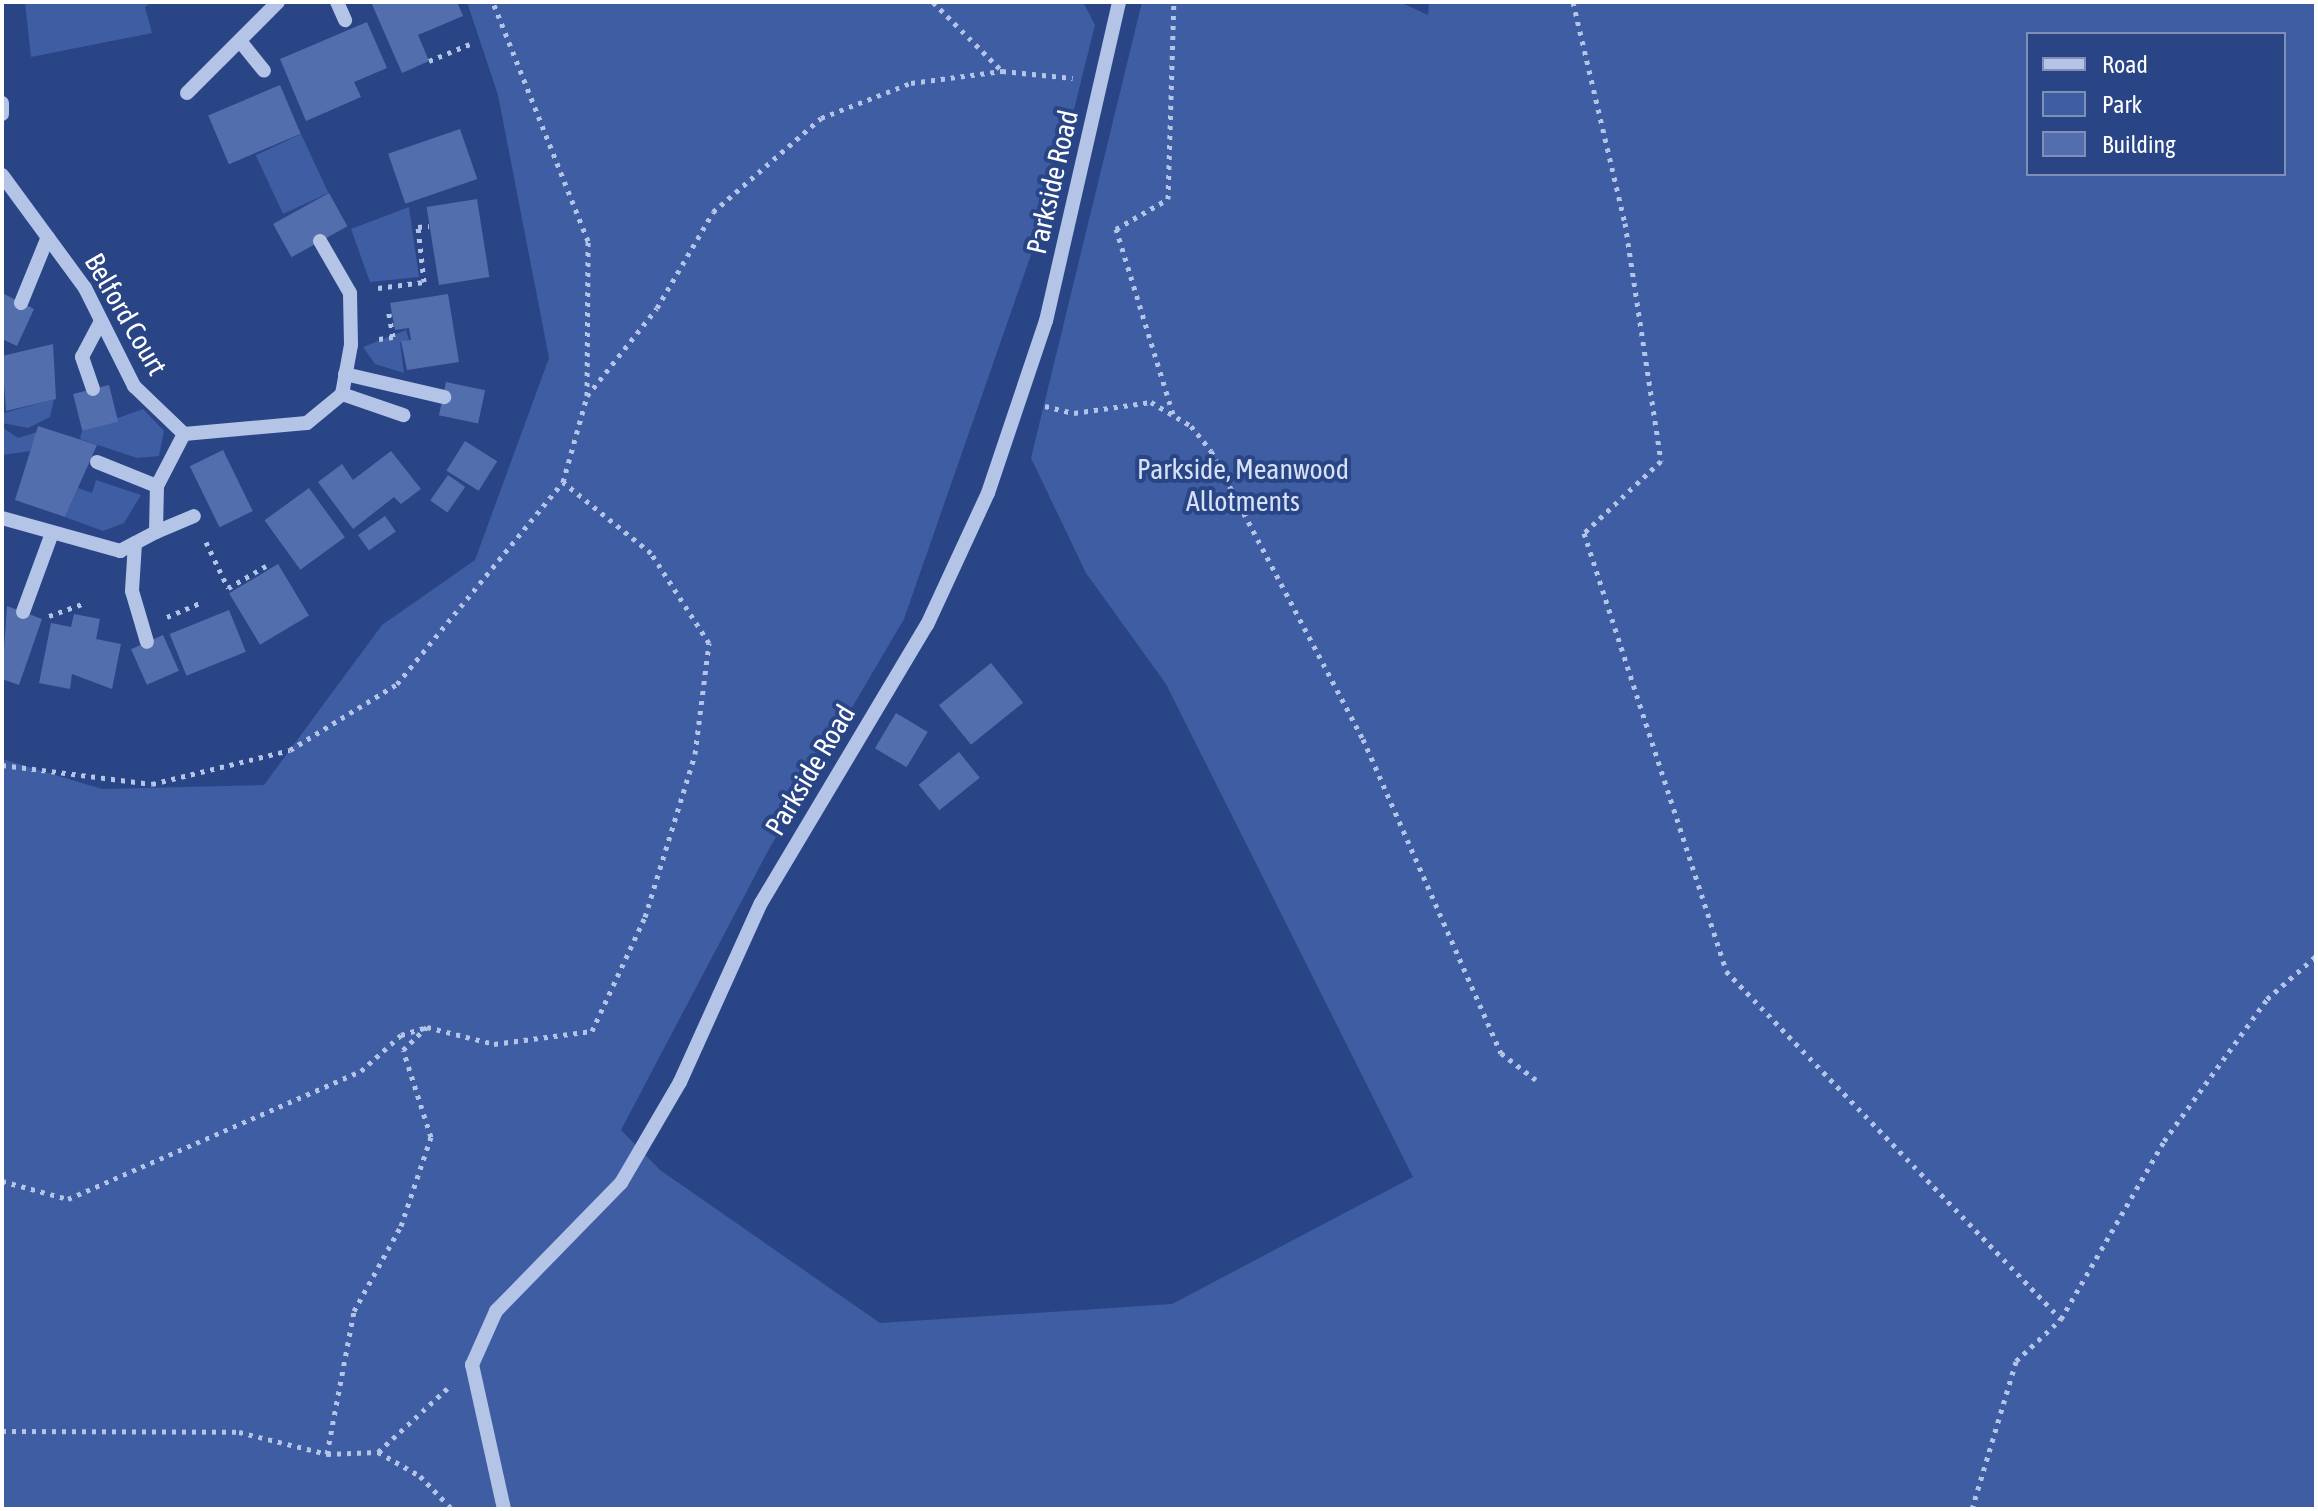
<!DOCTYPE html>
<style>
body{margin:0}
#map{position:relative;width:2318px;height:1511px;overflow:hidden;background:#294586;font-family:"Asap Condensed",sans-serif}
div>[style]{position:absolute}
.green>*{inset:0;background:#3e5da2;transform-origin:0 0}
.building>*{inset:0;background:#526ead;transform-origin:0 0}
.path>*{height:5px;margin-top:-2.5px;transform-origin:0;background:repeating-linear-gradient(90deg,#b4c4e7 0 4px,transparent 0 10px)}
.minor>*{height:14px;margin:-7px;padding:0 7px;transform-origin:7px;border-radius:7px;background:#b4c4e7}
span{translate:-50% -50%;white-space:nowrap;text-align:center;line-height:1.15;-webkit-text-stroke:8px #294586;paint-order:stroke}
.street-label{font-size:28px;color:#fff}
.park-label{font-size:28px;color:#d7e1f6}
.frame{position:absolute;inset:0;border:4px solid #fff;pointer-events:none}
.legend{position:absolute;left:2026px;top:32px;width:260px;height:144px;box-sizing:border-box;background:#294586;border:2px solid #7f8fb6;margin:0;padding:10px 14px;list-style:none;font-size:24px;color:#fff}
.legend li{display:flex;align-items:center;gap:16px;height:40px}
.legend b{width:40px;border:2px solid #7f8fb6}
</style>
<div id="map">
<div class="green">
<div style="clip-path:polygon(25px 2px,151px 2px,145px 7px,152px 33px,31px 57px)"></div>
<div style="clip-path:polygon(evenodd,467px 2px,1083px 2px,1095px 25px,1055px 186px,904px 619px,769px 849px,621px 1130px,660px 1170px,880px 1323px,1172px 1304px,1413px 1177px,1166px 684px,1086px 573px,1031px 458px,1142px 2px,1400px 2px,1428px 15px,1429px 2px,2316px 2px,2316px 1509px,2px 1509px,2px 759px,102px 789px,264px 785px,382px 625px,475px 560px,549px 358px,498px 95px,467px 2px,2028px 34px,2284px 34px,2284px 174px,2028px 174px,2028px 34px)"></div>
<div style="left:301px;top:134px;width:65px;height:50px;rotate:65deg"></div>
<div style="clip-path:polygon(409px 207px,419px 277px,370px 282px,351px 229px)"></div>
<div style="clip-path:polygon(406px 330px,409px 340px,400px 342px,404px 373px,375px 364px,363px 347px)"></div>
<div style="clip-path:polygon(54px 399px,50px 417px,28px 428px,2px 423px,2px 407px,4px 413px)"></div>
<div style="clip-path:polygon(143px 409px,164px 431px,159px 456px,137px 458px,80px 439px,82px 431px)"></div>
<div style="clip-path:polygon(2px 427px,18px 438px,37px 432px,31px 451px,2px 455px)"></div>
<div style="clip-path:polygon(96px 480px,141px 495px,124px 523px,103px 531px,65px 517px,78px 488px,92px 493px)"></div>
</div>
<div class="building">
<div style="clip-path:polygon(371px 2px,457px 2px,463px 16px,418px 35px,429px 61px,402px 73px)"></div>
<div style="clip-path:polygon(367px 22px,387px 68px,354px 82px,361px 97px,306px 121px,280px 59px)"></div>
<div style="left:280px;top:85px;width:53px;height:78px;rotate:67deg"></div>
<div style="left:460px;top:129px;width:53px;height:76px;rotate:71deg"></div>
<div style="left:329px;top:193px;width:38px;height:64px;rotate:61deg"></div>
<div style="left:477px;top:199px;width:79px;height:51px;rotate:81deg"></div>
<div style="clip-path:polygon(4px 294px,34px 309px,17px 346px,2px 339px)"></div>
<div style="clip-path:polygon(448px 294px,459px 362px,407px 370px,401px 341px,411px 340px,409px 328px,395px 330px,390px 303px)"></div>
<div style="clip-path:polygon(53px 344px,56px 399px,6px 411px,2px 356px)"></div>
<div style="left:446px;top:382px;width:40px;height:34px;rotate:12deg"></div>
<div style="left:109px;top:385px;width:38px;height:37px;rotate:76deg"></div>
<div style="clip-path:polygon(38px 426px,97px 445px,65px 517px,15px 500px)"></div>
<div style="left:465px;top:441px;width:38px;height:35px;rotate:32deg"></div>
<div style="left:223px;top:450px;width:68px;height:37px;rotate:64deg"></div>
<div style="clip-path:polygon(391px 451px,421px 489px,401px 504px,394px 497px,353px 529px,318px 482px,342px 464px,353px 480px)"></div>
<div style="left:448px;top:475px;width:21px;height:31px;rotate:35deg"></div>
<div style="left:309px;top:488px;width:61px;height:55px;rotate:54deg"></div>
<div style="left:385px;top:516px;width:19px;height:33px;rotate:55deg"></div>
<div style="left:278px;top:564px;width:60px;height:57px;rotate:59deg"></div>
<div style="clip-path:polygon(7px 606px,42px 619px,19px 685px,2px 679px)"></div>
<div style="left:229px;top:610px;width:45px;height:64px;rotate:68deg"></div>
<div style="clip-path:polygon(74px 614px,100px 619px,96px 639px,121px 644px,112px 689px,72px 674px,70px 689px,39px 683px,51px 623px,71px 627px)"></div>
<div style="left:163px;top:635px;width:39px;height:35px;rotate:66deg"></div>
<div style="left:991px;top:663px;width:51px;height:67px;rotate:51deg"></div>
<div style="left:896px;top:713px;width:37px;height:41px;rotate:31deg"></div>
<div style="left:959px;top:752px;width:33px;height:52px;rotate:51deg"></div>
</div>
<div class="path">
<div style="left:933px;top:2px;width:98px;rotate:45deg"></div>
<div style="left:1002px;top:71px;width:71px;rotate:5.6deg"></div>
<div style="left:1573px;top:2px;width:227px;rotate:76.8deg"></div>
<div style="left:1625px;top:223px;width:241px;rotate:81.4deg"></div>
<div style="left:1661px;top:461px;width:105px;rotate:136.9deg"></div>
<div style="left:1584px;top:533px;width:460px;rotate:72deg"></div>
<div style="left:1726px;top:971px;width:483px;rotate:46.1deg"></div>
<div style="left:429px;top:61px;width:44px;rotate:-22.5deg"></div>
<div style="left:378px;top:288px;width:46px;rotate:-7.4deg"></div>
<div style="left:424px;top:282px;width:55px;rotate:-96.2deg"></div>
<div style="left:418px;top:227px;width:11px;rotate:-5deg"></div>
<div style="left:379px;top:339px;width:14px;rotate:-8deg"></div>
<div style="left:393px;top:337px;width:29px;rotate:-100deg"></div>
<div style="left:587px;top:396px;width:112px;rotate:-51.5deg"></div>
<div style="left:657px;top:308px;width:111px;rotate:-59.7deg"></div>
<div style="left:713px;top:212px;width:143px;rotate:-41deg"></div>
<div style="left:821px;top:118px;width:97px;rotate:-21.3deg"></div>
<div style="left:911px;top:83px;width:92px;rotate:-7.5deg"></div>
<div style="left:1045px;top:406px;width:30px;rotate:14deg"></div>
<div style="left:1074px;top:413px;width:78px;rotate:-8.1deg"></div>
<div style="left:1151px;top:402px;width:47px;rotate:31deg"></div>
<div style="left:1191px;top:426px;width:32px;rotate:51deg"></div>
<div style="left:1211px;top:451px;width:326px;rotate:62.2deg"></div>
<div style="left:1363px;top:739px;width:343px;rotate:66.3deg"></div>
<div style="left:1501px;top:1053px;width:44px;rotate:37.6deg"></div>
<div style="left:1173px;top:414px;width:194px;rotate:-107.1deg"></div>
<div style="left:1116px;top:229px;width:60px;rotate:-30deg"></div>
<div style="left:1168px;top:199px;width:197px;rotate:-88.3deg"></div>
<div style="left:206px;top:542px;width:51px;rotate:64.4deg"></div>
<div style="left:228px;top:588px;width:44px;rotate:-30.1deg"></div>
<div style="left:49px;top:616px;width:37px;rotate:-20deg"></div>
<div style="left:167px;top:617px;width:39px;rotate:-23deg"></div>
<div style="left:2px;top:765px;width:151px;rotate:7.2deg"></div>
<div style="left:152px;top:784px;width:142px;rotate:-13.8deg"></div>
<div style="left:290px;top:750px;width:126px;rotate:-31.7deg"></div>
<div style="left:397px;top:684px;width:261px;rotate:-50.6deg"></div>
<div style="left:563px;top:482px;width:89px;rotate:-74.4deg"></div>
<div style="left:587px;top:396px;width:155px;rotate:-89.6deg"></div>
<div style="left:588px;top:241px;width:257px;rotate:-111.7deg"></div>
<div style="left:2px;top:1181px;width:68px;rotate:15.3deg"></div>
<div style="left:68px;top:1199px;width:320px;rotate:-23.6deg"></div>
<div style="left:361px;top:1071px;width:54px;rotate:-42deg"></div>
<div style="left:401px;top:1035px;width:27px;rotate:-17deg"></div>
<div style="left:2px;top:1431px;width:237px;rotate:0.2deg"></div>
<div style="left:239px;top:1432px;width:91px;rotate:14deg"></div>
<div style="left:327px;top:1454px;width:51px;rotate:-2.2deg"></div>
<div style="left:378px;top:1452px;width:96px;rotate:-42.5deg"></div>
<div style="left:378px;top:1452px;width:48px;rotate:29.7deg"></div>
<div style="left:420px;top:1476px;width:46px;rotate:45.9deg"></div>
<div style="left:327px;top:1454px;width:146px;rotate:-79.3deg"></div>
<div style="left:354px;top:1311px;width:97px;rotate:-61.1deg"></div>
<div style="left:401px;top:1226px;width:94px;rotate:-71.4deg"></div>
<div style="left:431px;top:1137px;width:91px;rotate:-107.8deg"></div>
<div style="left:403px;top:1050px;width:33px;rotate:-44deg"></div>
<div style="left:427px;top:1027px;width:69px;rotate:14.2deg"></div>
<div style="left:494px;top:1044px;width:99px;rotate:-7.6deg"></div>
<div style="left:592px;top:1031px;width:126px;rotate:-65.1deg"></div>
<div style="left:645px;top:917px;width:170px;rotate:-72.9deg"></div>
<div style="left:695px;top:754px;width:112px;rotate:-82.8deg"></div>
<div style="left:709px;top:643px;width:107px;rotate:-122.8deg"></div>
<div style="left:651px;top:553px;width:113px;rotate:-141.1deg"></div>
<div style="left:1972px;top:1509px;width:154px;rotate:-73.4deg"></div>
<div style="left:2016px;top:1361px;width:62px;rotate:-43deg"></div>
<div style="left:2061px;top:1319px;width:206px;rotate:-59.9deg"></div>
<div style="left:2164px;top:1141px;width:175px;rotate:-54deg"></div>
<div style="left:2267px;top:999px;width:65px;rotate:-41.3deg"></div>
</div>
<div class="minor">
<div style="left:337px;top:2px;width:20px;rotate:66deg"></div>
<div style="left:240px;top:41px;width:38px;rotate:51deg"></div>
<div style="left:187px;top:93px;width:129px;rotate:-45deg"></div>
<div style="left:2px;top:103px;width:11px;rotate:90deg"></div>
<div style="left:2px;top:175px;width:140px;rotate:53.7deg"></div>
<div style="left:85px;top:288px;width:110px;rotate:63.4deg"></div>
<div style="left:134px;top:386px;width:69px;rotate:43.8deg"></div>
<div style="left:21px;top:303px;width:71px;rotate:-67.8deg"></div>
<div style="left:345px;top:374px;width:102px;rotate:13.1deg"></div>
<div style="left:93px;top:389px;width:34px;rotate:-109deg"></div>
<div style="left:82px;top:357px;width:41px;rotate:-62.2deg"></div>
<div style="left:342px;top:394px;width:65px;rotate:19deg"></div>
<div style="left:97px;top:462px;width:65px;rotate:21.8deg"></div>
<div style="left:2px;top:518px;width:123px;rotate:15.6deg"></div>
<div style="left:120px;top:551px;width:41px;rotate:-27.8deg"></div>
<div style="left:156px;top:532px;width:46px;rotate:-88.8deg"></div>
<div style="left:157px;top:486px;width:59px;rotate:-62.6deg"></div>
<div style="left:184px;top:434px;width:123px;rotate:-5.1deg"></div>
<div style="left:307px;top:423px;width:45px;rotate:-39.6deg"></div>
<div style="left:342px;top:394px;width:50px;rotate:-79.6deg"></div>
<div style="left:351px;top:345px;width:52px;rotate:-91.1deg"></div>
<div style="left:350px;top:293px;width:60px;rotate:-120deg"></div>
<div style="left:156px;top:532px;width:41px;rotate:-22.8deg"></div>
<div style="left:135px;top:543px;width:48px;rotate:93.6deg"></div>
<div style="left:132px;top:591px;width:53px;rotate:73.6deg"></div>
<div style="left:23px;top:612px;width:84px;rotate:-69.8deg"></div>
<div style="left:504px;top:1509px;width:148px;rotate:-102.5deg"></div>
<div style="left:472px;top:1365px;width:59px;rotate:-66deg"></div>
<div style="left:496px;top:1311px;width:179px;rotate:-45.7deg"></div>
<div style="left:621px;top:1183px;width:117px;rotate:-59.7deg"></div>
<div style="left:680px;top:1082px;width:196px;rotate:-65.7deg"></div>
<div style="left:761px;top:903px;width:324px;rotate:-59.2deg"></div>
<div style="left:927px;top:625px;width:145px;rotate:-65.2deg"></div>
<div style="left:988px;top:493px;width:182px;rotate:-71.4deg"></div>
<div style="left:1046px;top:321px;width:327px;rotate:-77.1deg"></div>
</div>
<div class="street-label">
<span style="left:1052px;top:182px;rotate:-77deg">Parkside Road</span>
<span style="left:126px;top:314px;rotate:60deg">Belford Court</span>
<span style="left:810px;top:770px;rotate:-59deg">Parkside Road</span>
</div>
<div class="park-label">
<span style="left:1243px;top:485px">Parkside, Meanwood<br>Allotments</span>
</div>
<div class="frame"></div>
<ul class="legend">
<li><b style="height:10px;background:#b4c4e7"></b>Road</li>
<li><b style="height:22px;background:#3e5da2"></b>Park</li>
<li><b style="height:22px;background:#526ead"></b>Building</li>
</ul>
</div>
